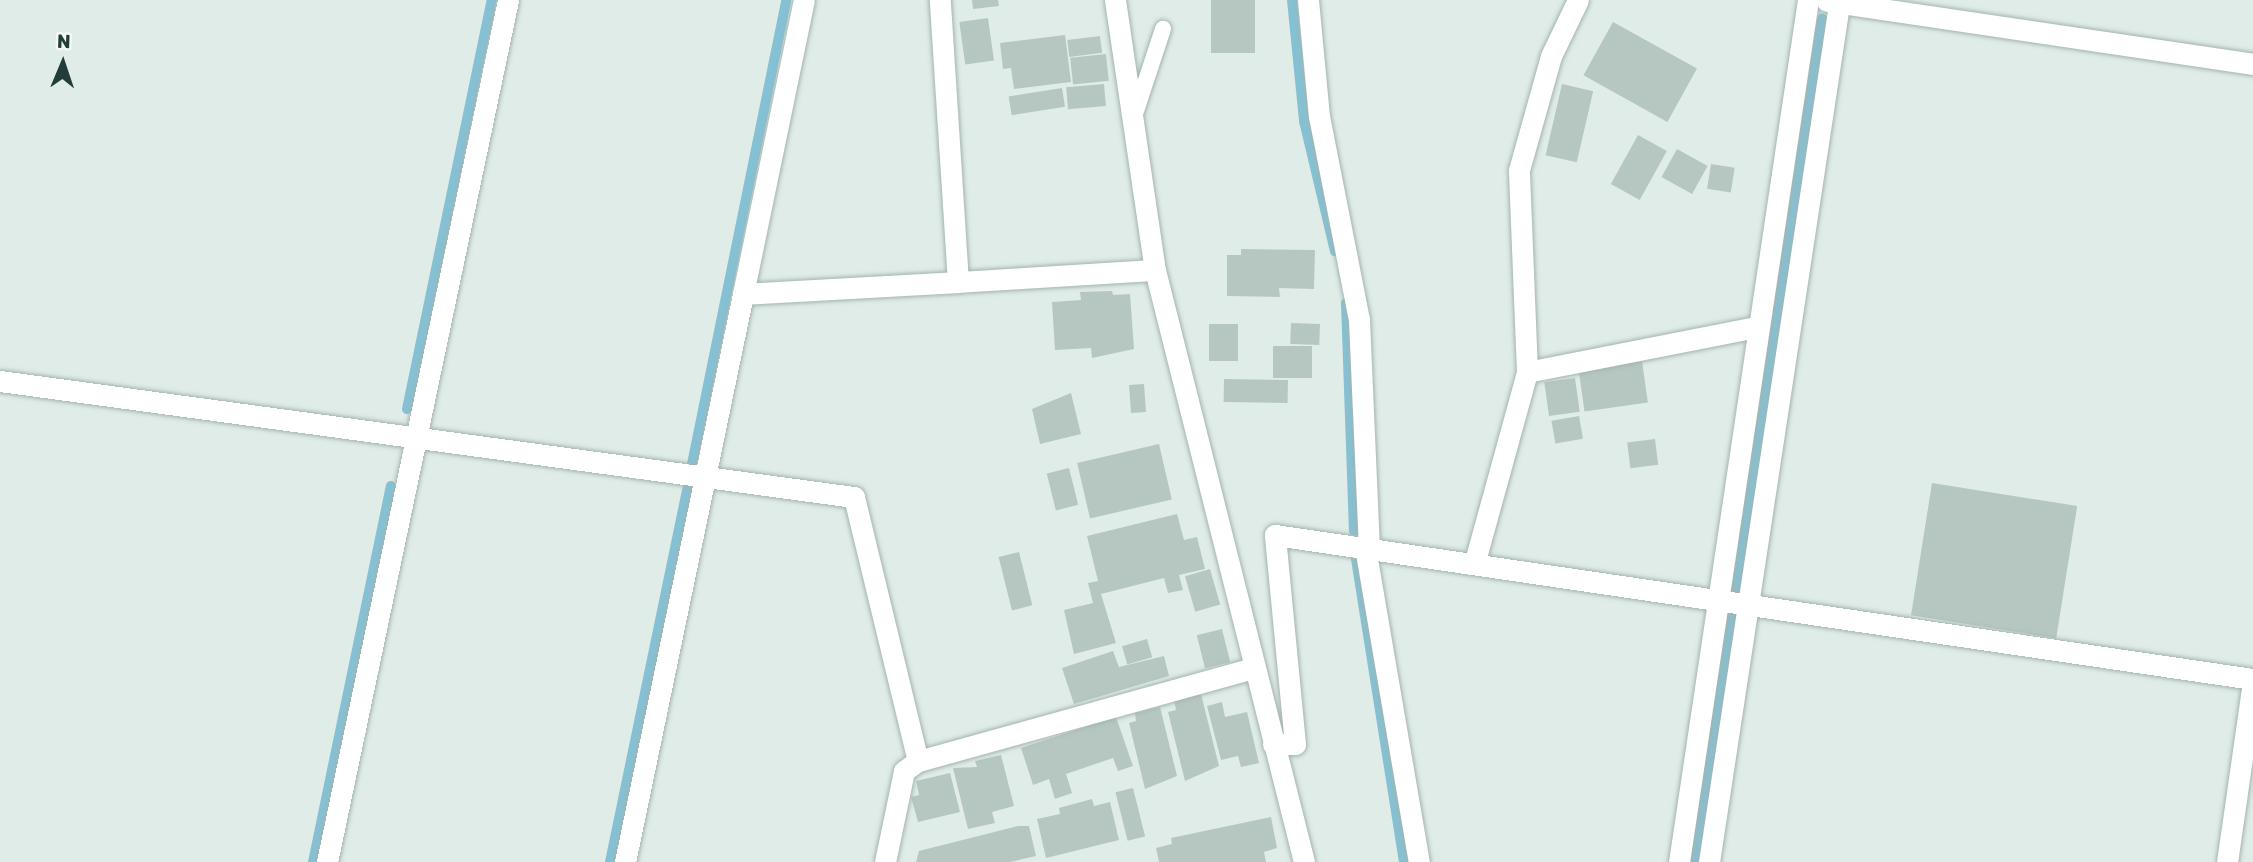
<!DOCTYPE html>
<style>
body{margin:0}
#map{position:relative;width:2253px;height:862px;overflow:hidden;background:#e0ece8;font-family:Rubik,sans-serif}
div>[style]{position:absolute}
.stream>*{height:10px;margin:-5px;padding:0 5px;transform-origin:5px;border-radius:5px;background:#85c1d4}
.building>*{inset:0;background:#b6c7c1;transform-origin:0 0}
.roads{filter:drop-shadow(0 0 2px #a3b4b0) drop-shadow(0 0 2px #a3b4b0)}
.lane>*{height:16px;margin:-8px;padding:0 8px;transform-origin:8px;border-radius:8px;background:#fff}
.street>*{height:21px;margin:-10.5px;padding:0 10.5px;transform-origin:10.5px;border-radius:10.5px;background:#fff}
span{translate:-50% -50%;white-space:nowrap;text-align:center;line-height:1.15;-webkit-text-stroke:6px #f1f8f5;paint-order:stroke}
.north{position:absolute;left:28px;top:28px;width:70px;height:70px;-webkit-text-stroke:5px #f1f8f5;paint-order:stroke;rotate:2deg;font-size:19px;font-weight:700;line-height:28px;text-align:center;color:#203d38}
.north::after{content:'';display:block;margin:auto;width:24px;height:32px;background:#203d38;clip-path:polygon(50% 0,100% 100%,50% 72%,0 100%)}
</style>
<div id="map">
<div class="stream">
<div style="left:1292px;top:0;width:122px;rotate:84.3deg"></div>
<div style="left:1304px;top:121px;width:134px;rotate:76.6deg"></div>
<div style="left:1346px;top:303px;width:228px;rotate:88deg"></div>
<div style="left:407px;top:409px;width:418px;rotate:-78.3deg"></div>
<div style="left:692px;top:464px;width:473px;rotate:-78.5deg"></div>
<div style="left:1356px;top:559px;width:307px;rotate:81deg"></div>
<div style="left:1736px;top:590px;width:578px;rotate:-81.45deg"></div>
<div style="left:313px;top:862px;width:384px;rotate:-78.3deg"></div>
<div style="left:610px;top:862px;width:381px;rotate:-78.3deg"></div>
<div style="left:1695px;top:862px;width:253px;rotate:-81.4deg"></div>
</div>
<div class="building">
<div style="clip-path:polygon(972px 0,998px 0,999px 6px,973px 9px)"></div>
<div style="left:1211px;top:0;width:44px;height:53px"></div>
<div style="left:988px;top:18px;width:43px;height:29px;rotate:82deg"></div>
<div style="left:1613px;top:22px;width:96px;height:61px;rotate:29deg"></div>
<div style="clip-path:polygon(1065px 35px,1071px 82px,1014px 89px,1011px 68px,1003px 69px,1000px 43px)"></div>
<div style="left:1100px;top:36px;width:17px;height:33px;rotate:83deg"></div>
<div style="left:1106px;top:54px;width:27px;height:36px;rotate:84deg"></div>
<div style="left:1104px;top:84px;width:22px;height:38px;rotate:85deg"></div>
<div style="left:1562px;top:84px;width:32px;height:73px;rotate:13deg"></div>
<div style="left:1062px;top:88px;width:19px;height:54px;rotate:81deg"></div>
<div style="left:1638px;top:135px;width:33px;height:56px;rotate:29deg"></div>
<div style="left:1677px;top:149px;width:35px;height:32px;rotate:29deg"></div>
<div style="left:1711px;top:164px;width:24px;height:25px;rotate:9deg"></div>
<div style="clip-path:polygon(1241px 249px,1315px 250px,1314px 289px,1279px 288px,1280px 297px,1227px 296px,1227px 255px,1241px 255px)"></div>
<div style="clip-path:polygon(1112px 291px,1113px 295px,1130px 294px,1134px 349px,1092px 358px,1091px 348px,1055px 350px,1052px 302px,1081px 300px,1080px 292px)"></div>
<div style="left:1291px;top:323px;width:29px;height:21px;rotate:2deg"></div>
<div style="left:1209px;top:324px;width:29px;height:37px"></div>
<div style="left:1273px;top:346px;width:39px;height:32px"></div>
<div style="left:1642px;top:361px;width:42px;height:64px;rotate:82deg"></div>
<div style="left:1575px;top:378px;width:34px;height:31px;rotate:82deg"></div>
<div style="left:1224px;top:379px;width:64px;height:23px;rotate:1deg"></div>
<div style="left:1144px;top:384px;width:28px;height:15px;rotate:86deg"></div>
<div style="clip-path:polygon(1071px 393px,1081px 434px,1040px 444px,1032px 409px)"></div>
<div style="left:1579px;top:416px;width:23px;height:28px;rotate:80deg"></div>
<div style="left:1655px;top:439px;width:26px;height:28px;rotate:83deg"></div>
<div style="left:1159px;top:444px;width:57px;height:84px;rotate:77deg"></div>
<div style="left:1069px;top:468px;width:38px;height:23px;rotate:76deg"></div>
<div style="left:1932px;top:483px;width:147px;height:134px;rotate:9deg"></div>
<div style="clip-path:polygon(1177px 514px,1184px 540px,1197px 537px,1205px 569px,1179px 575px,1183px 590px,1168px 593px,1164px 578px,1101px 594px,1116px 643px,1074px 654px,1064px 610px,1093px 603px,1088px 583px,1098px 581px,1087px 536px)"></div>
<div style="left:1019px;top:552px;width:55px;height:21px;rotate:76deg"></div>
<div style="left:1210px;top:569px;width:37px;height:26px;rotate:74deg"></div>
<div style="left:1222px;top:629px;width:34px;height:26px;rotate:76deg"></div>
<div style="left:1147px;top:639px;width:19px;height:26px;rotate:74deg"></div>
<div style="clip-path:polygon(1113px 651px,1119px 667px,1164px 656px,1169px 676px,1074px 704px,1062px 668px)"></div>
<div style="clip-path:polygon(1201px 694px,1219px 766px,1185px 781px,1168px 712px,1176px 710px,1174px 700px)"></div>
<div style="clip-path:polygon(1222px 702px,1225px 717px,1247px 712px,1259px 763px,1241px 767px,1238px 756px,1221px 760px,1207px 706px)"></div>
<div style="clip-path:polygon(1160px 707px,1177px 776px,1145px 789px,1129px 723px,1136px 721px,1135px 713px)"></div>
<div style="clip-path:polygon(1116px 717px,1133px 766px,1118px 771px,1113px 758px,1066px 774px,1072px 793px,1055px 799px,1049px 779px,1033px 785px,1021px 748px)"></div>
<div style="clip-path:polygon(1001px 755px,1014px 806px,992px 812px,995px 823px,968px 829px,953px 768px,977px 767px,975px 761px)"></div>
<div style="clip-path:polygon(950px 773px,960px 812px,918px 822px,911px 797px,919px 795px,916px 781px)"></div>
<div style="left:1133px;top:788px;width:50px;height:18px;rotate:76deg"></div>
<div style="clip-path:polygon(1092px 799px,1094px 806px,1110px 802px,1119px 840px,1046px 858px,1037px 819px,1060px 814px,1059px 808px)"></div>
<div style="clip-path:polygon(1271px 817px,1277px 848px,1264px 852px,1266px 862px,1159px 862px,1156px 848px,1172px 844px,1171px 838px)"></div>
<div style="clip-path:polygon(1018px 826px,1029px 826px,1036px 856px,1010px 862px,916px 862px,919px 851px)"></div>
</div>
<div class="roads">
<div class="lane">
<div style="left:1134px;top:117px;width:93px;rotate:-71.8deg"></div>
</div>
<div class="street">
<div style="left:1115px;top:0;width:273px;rotate:81.6deg"></div>
<div style="left:1155px;top:270px;width:610px;rotate:75.87deg"></div>
<div style="left:1308px;top:0;width:117px;rotate:84.6deg"></div>
<div style="left:1319px;top:116px;width:208px;rotate:78.9deg"></div>
<div style="left:1359px;top:320px;width:227px;rotate:87.5deg"></div>
<div style="left:1827px;top:1px;width:431px;rotate:8.4deg"></div>
<div style="left:958px;top:282px;width:197px;rotate:-3.5deg"></div>
<div style="left:743px;top:294px;width:300px;rotate:-78.3deg"></div>
<div style="left:1527px;top:372px;width:234px;rotate:-11.1deg"></div>
<div style="left:0;top:381px;width:862px;rotate:7.74deg"></div>
<div style="left:854px;top:497px;width:272px;rotate:76.4deg"></div>
<div style="left:1365px;top:547px;width:320px;rotate:80.3deg"></div>
<div style="left:1475px;top:561px;width:196px;rotate:-74.6deg"></div>
<div style="left:1527px;top:372px;width:202px;rotate:-92.3deg"></div>
<div style="left:1519px;top:170px;width:118px;rotate:-74.3deg"></div>
<div style="left:1551px;top:56px;width:62px;rotate:-64.3deg"></div>
<div style="left:1273px;top:744px;width:22px"></div>
<div style="left:1295px;top:744px;width:210px;rotate:-95.5deg"></div>
<div style="left:1275px;top:535px;width:989px;rotate:8.38deg"></div>
<div style="left:327px;top:862px;width:881px;rotate:-78.14deg"></div>
<div style="left:625px;top:862px;width:580px;rotate:-78.26deg"></div>
<div style="left:743px;top:294px;width:215px;rotate:-3.2deg"></div>
<div style="left:958px;top:282px;width:283px;rotate:-93.7deg"></div>
<div style="left:885px;top:862px;width:93px;rotate:-78.2deg"></div>
<div style="left:904px;top:771px;width:17px;rotate:-36deg"></div>
<div style="left:918px;top:761px;width:348px;rotate:-15.5deg"></div>
<div style="left:1679px;top:862px;width:872px;rotate:-81.49deg"></div>
<div style="left:1709px;top:862px;width:868px;rotate:-81.38deg"></div>
<div style="left:2227px;top:862px;width:183px;rotate:-81.8deg"></div>
</div>
</div>
<div class="north">N</div>
</div>
